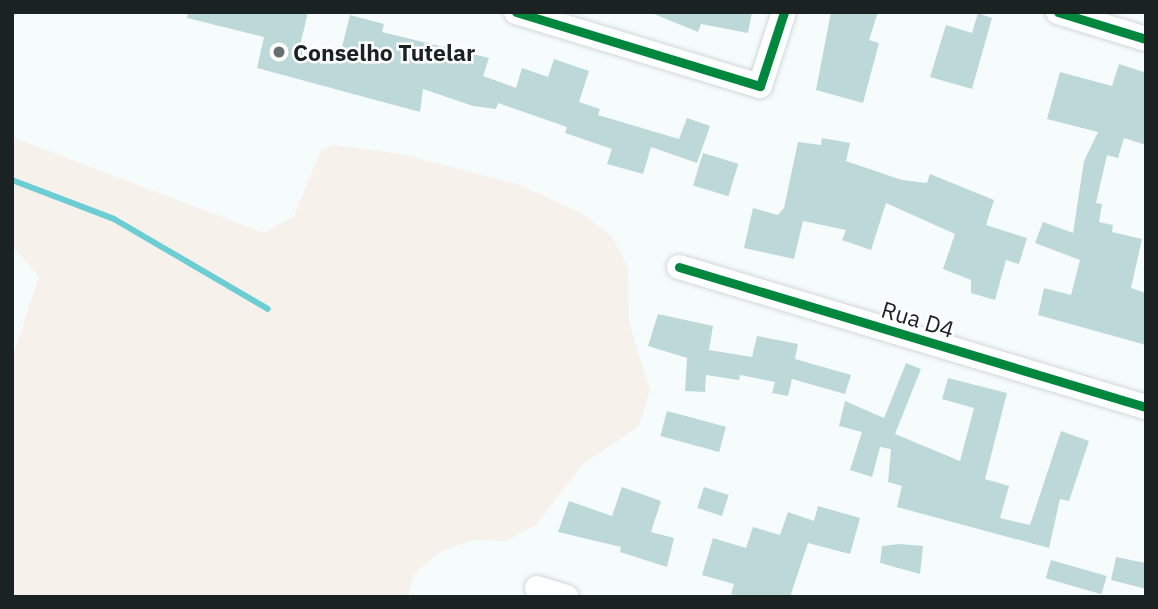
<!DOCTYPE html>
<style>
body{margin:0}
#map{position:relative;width:1158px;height:609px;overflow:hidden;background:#f6fcfc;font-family:"IBM Plex Sans",sans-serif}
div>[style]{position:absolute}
.green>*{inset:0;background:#f7f1ec}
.stream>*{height:6px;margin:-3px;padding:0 3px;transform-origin:3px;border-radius:3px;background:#6cced4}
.building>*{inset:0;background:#bdd8d9;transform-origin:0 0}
.roads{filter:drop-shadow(0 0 2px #d2d8d8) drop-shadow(0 0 2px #d2d8d8)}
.minor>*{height:24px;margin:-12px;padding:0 12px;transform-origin:12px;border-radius:12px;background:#feffff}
.cycleway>*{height:9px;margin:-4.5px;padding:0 4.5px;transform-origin:4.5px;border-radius:4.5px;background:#00873e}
.dots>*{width:19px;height:19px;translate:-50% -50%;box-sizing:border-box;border:4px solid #fff;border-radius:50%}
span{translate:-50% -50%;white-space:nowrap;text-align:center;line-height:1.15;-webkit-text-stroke:5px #fff;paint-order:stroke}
.poi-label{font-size:23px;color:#1b2222;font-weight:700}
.left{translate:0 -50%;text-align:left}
.street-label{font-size:23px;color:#1b2222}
.frame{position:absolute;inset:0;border:14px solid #1b2222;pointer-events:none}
</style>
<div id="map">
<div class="green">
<div style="clip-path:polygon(12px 137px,264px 233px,294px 216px,321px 150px,334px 145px,402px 154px,517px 184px,581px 213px,612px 236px,628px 267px,629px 322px,650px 390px,639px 426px,582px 465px,536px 525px,505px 541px,472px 540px,440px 552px,414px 574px,408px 597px,12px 597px,12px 359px,39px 277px,12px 246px)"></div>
</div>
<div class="stream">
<div style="left:12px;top:180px;width:109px;rotate:20.9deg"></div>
<div style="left:114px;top:219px;width:178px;rotate:30.3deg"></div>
</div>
<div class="building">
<div style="clip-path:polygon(188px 12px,308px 12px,299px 50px,339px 59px,350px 15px,384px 24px,382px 32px,489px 58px,483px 76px,516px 88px,522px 68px,548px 77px,554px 59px,589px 71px,579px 102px,600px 109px,598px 115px,679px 139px,687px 118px,710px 126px,697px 163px,651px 147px,643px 174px,607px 164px,612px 149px,565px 133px,567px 127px,498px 103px,496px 109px,473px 106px,423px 89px,420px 112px,257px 68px,264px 37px,187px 18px)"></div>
<div style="clip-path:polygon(649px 12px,752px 12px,748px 33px,701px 24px,698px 32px)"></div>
<div style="clip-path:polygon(831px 12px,878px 12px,869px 40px,879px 43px,863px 103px,816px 90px)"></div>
<div style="clip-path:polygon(978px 13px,992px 18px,972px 89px,930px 77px,946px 25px,972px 33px)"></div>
<div style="clip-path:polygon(1119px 64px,1144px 72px,1146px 145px,1124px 138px,1118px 158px,1107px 155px,1096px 203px,1102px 204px,1099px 222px,1113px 225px,1112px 232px,1142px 239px,1131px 288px,1146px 293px,1146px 345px,1038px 315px,1044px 288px,1071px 295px,1080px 260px,1035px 243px,1043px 222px,1073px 233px,1084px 161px,1098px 132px,1047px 119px,1060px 72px,1112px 86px)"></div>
<div style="clip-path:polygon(822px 138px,850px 143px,846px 161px,902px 180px,927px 183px,930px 174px,994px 200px,986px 225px,1027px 238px,1019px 264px,1006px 260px,995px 300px,971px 293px,971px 280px,943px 269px,955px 234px,886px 203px,871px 250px,842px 240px,846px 230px,803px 221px,794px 259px,744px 248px,753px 208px,778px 215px,784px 208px,798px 142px,821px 145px)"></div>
<div style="left:703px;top:153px;width:37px;height:34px;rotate:17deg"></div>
<div style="clip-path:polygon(658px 314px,713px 326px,709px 350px,752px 357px,757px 336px,798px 344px,795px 359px,851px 375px,845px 394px,792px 379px,788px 396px,772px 393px,775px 382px,740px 375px,739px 380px,706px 375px,705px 392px,685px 391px,687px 358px,648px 346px)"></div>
<div style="clip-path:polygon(906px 363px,921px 369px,895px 434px,960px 461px,974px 408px,942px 399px,948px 378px,1007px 393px,985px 479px,1009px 486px,1000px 518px,1030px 525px,1061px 431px,1089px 441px,1069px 501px,1060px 499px,1049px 548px,897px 507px,902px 486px,888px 482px,891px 449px,880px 447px,872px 477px,850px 470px,862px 432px,839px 426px,845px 401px,884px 418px)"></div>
<div style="left:667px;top:411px;width:61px;height:26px;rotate:15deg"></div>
<div style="clip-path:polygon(622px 487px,661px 501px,651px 532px,674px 538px,667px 567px,620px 552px,621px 547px,558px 532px,569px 501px,612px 516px)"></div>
<div style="left:704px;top:487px;width:26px;height:22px;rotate:18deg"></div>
<div style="clip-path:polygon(818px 506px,860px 518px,850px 554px,808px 543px,790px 597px,740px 597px,731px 594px,734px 584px,702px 575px,713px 538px,746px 548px,753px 527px,780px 535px,788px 512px,814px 521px)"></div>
<div style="clip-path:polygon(900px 544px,923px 546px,920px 574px,880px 563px,882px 546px)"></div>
<div style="clip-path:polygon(1116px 557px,1146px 563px,1146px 589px,1111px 580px)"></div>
<div style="left:1051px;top:560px;width:58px;height:19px;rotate:16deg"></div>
</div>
<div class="roads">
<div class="minor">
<div style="left:516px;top:12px;width:255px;rotate:16.9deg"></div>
<div style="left:760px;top:86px;width:78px;rotate:-72deg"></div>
<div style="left:1058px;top:12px;width:92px;rotate:17.1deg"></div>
<div style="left:679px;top:267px;width:488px;rotate:16.7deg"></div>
<div style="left:537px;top:588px;width:31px;rotate:17deg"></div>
</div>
</div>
<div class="cycleway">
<div style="left:516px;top:12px;width:255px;rotate:16.9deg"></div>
<div style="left:760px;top:86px;width:78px;rotate:-72deg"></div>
<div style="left:1058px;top:12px;width:92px;rotate:17.1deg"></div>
<div style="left:679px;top:267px;width:488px;rotate:16.7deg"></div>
</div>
<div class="dots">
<div style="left:279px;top:52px;background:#686e6e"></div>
</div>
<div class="poi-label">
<span class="left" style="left:293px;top:52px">Conselho Tutelar</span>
</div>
<div class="street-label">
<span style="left:918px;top:319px;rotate:17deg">Rua D4</span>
</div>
<div class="frame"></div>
</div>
